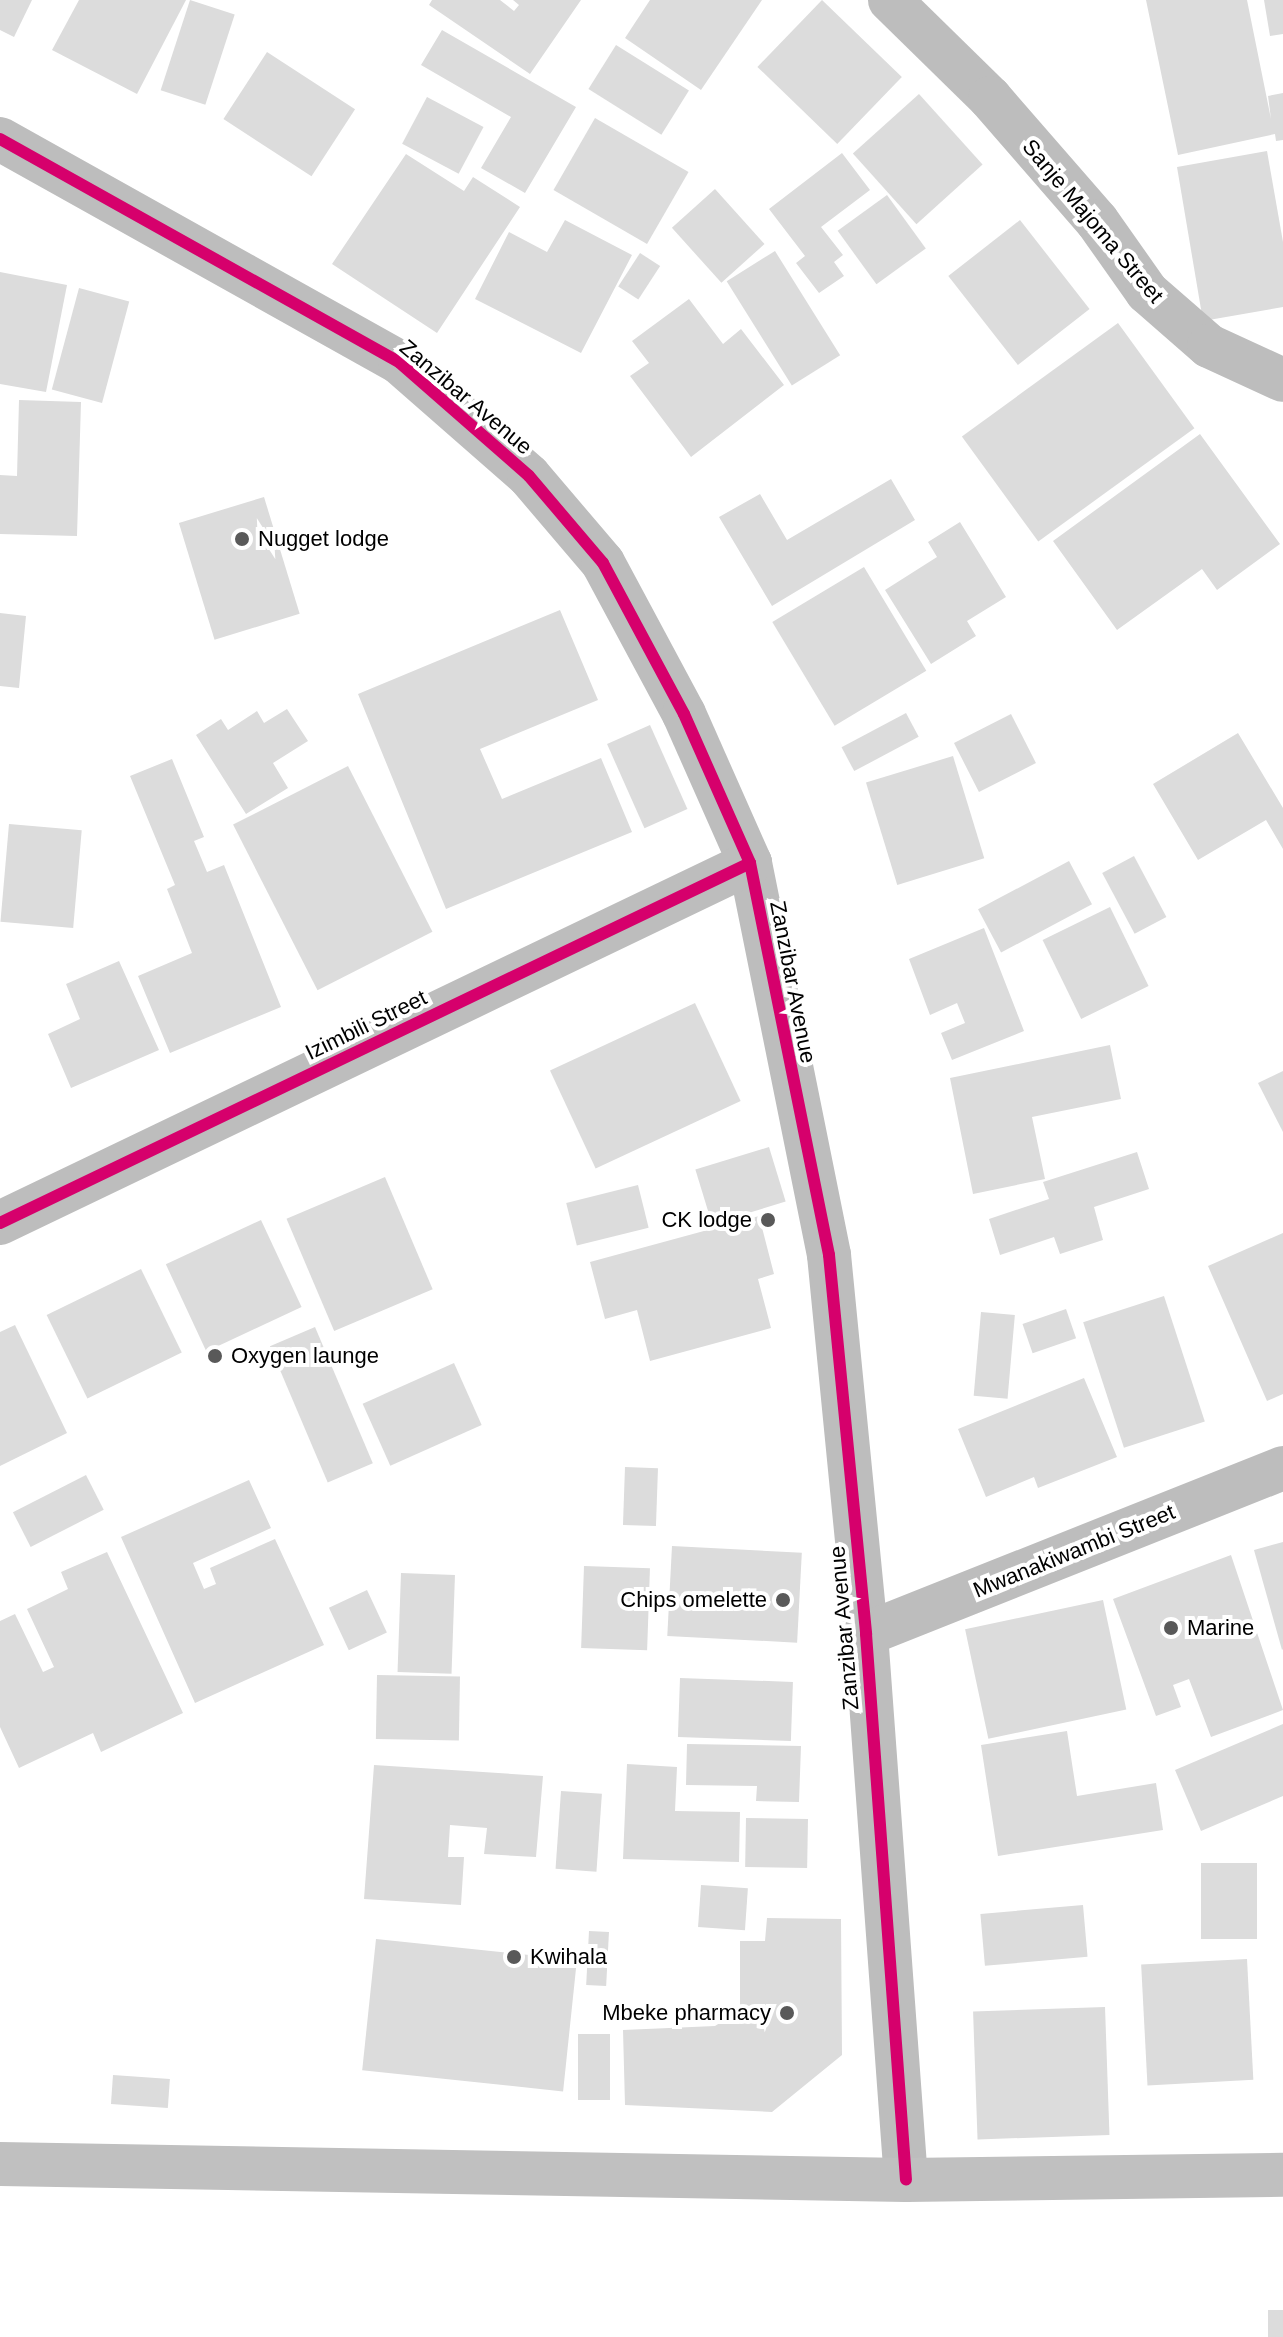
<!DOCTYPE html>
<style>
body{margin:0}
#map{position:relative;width:1283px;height:2337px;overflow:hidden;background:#fff;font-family:Helvetica,sans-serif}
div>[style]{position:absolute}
.building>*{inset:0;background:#dcdcdc;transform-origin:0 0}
.minor>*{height:44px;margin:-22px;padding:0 22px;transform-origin:22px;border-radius:22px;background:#bdbdbd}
.secondary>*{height:44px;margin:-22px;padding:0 22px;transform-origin:22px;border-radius:22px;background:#c0c0c0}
.cycleway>*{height:12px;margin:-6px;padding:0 6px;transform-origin:6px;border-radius:6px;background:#d6006c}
.dots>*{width:22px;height:22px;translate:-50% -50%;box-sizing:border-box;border:4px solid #fff;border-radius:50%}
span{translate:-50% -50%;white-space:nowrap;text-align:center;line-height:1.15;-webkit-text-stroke:8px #fff;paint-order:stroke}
.street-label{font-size:22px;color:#000}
.poi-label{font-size:22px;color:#000}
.left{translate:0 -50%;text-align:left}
.right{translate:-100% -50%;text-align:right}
</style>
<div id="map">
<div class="building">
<div style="clip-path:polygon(0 0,32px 0,14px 37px,0 30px)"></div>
<div style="clip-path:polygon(79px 0,186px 0,137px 94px,52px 50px)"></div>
<div style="left:190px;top:0;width:47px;height:95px;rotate:18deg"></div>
<div style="clip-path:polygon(432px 0,500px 0,514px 11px,519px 5px,513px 0,581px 0,530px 74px,429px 5px)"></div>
<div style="clip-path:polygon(650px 0,762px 0,701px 90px,625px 38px)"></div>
<div style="left:822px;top:0;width:111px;height:93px;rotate:44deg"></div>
<div style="clip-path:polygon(1146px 0,1247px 0,1271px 119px,1268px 96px,1283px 93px,1283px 140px,1276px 141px,1275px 134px,1178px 155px)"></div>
<div style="clip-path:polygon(1264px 0,1283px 0,1283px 34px,1270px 36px)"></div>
<div style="clip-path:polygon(442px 30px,576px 107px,525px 193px,481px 168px,511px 117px,421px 65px)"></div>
<div style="left:616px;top:45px;width:86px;height:52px;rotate:32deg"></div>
<div style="left:267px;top:52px;width:105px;height:80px;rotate:33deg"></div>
<div style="left:919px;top:94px;width:95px;height:89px;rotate:48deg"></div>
<div style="left:427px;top:97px;width:64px;height:53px;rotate:28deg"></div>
<div style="left:595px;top:118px;width:108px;height:83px;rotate:30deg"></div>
<div style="clip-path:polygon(1267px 151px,1283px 242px,1283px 307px,1203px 321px,1177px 167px)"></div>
<div style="clip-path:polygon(842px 153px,870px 190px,821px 227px,843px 255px,834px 262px,844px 276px,819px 293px,796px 263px,805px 256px,769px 209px)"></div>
<div style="clip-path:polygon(406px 154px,464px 191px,473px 177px,520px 207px,437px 333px,332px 264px)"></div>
<div style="left:715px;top:189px;width:74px;height:58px;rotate:48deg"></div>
<div style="left:887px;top:195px;width:66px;height:61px;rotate:54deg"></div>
<div style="clip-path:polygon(565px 220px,632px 255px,581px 353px,475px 299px,509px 232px,547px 252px)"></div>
<div style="left:1020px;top:220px;width:113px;height:91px;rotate:52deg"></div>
<div style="left:775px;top:251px;width:123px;height:57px;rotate:58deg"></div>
<div style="left:640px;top:253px;width:24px;height:40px;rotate:33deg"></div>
<div style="clip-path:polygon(0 272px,67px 285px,46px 392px,0 384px)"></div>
<div style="left:79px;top:288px;width:52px;height:105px;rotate:15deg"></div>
<div style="clip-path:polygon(689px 299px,723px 344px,741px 329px,784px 385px,691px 457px,630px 376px,649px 363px,632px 341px)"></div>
<div style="left:1118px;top:323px;width:130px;height:193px;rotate:54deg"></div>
<div style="clip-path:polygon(19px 400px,81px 402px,77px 536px,0 534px,0 475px,17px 476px)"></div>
<div style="clip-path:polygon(1200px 434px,1280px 544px,1217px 590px,1202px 569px,1117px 630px,1053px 541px)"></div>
<div style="clip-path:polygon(891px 479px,915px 520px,772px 606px,719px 517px,760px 494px,787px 540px)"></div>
<div style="left:264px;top:497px;width:122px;height:89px;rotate:73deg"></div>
<div style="clip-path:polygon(960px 522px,1006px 597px,967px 621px,976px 636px,931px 664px,885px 590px,937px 557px,928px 542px)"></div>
<div style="left:864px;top:567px;width:121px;height:107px;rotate:59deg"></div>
<div style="clip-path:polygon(560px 610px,598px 700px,480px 749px,502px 799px,601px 758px,632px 832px,446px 909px,358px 694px)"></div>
<div style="clip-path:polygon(0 613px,26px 616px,19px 688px,0 686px)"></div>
<div style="clip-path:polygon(287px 709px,308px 741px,273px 763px,288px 788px,246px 814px,196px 735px,221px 719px,228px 730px,257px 711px,264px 723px)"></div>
<div style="left:906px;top:713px;width:27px;height:73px;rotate:62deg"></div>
<div style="left:1011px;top:714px;width:55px;height:64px;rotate:63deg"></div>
<div style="left:650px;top:725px;width:92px;height:47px;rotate:66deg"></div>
<div style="clip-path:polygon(1238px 733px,1283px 808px,1283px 849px,1266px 820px,1198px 860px,1153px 784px)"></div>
<div style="left:953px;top:756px;width:107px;height:91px;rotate:73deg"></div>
<div style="clip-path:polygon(172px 759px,204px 837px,194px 841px,207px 872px,224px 865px,281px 1007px,170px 1053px,138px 976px,192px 953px,167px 889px,175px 885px,130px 776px)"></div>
<div style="left:348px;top:766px;width:186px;height:129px;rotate:63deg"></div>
<div style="left:9px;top:824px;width:73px;height:98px;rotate:5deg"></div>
<div style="left:1134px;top:856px;width:69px;height:36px;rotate:62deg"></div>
<div style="left:1069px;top:861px;width:49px;height:103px;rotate:62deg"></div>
<div style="left:1110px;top:907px;width:88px;height:75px;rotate:64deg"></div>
<div style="clip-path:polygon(984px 928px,1024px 1031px,952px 1060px,941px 1033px,965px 1023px,957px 1003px,930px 1015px,909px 959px)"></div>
<div style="clip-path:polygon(119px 961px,159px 1050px,71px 1088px,48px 1034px,80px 1019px,66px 984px)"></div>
<div style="left:695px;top:1003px;width:108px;height:160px;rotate:65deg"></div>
<div style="clip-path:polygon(1110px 1045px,1121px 1099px,1032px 1117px,1045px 1179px,973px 1194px,950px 1078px)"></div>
<div style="clip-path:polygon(1283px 1071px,1283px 1132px,1258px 1083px)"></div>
<div style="left:769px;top:1147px;width:57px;height:77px;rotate:73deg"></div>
<div style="clip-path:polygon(1137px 1152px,1149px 1189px,1094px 1207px,1103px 1240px,1060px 1254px,1054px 1237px,1000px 1255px,989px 1219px,1049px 1199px,1043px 1182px)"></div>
<div style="left:385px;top:1177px;width:122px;height:107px;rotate:67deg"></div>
<div style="left:638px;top:1185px;width:44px;height:74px;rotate:76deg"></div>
<div style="clip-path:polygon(759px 1216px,774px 1274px,758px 1279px,771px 1328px,650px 1361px,637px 1310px,605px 1319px,590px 1262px)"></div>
<div style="left:261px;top:1220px;width:96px;height:105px;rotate:65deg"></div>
<div style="clip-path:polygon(1283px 1233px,1283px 1394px,1267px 1401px,1208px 1266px)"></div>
<div style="left:141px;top:1269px;width:93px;height:105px;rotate:64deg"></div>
<div style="left:1164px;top:1296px;width:132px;height:85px;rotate:72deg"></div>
<div style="left:1066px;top:1309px;width:31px;height:46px;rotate:71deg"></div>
<div style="left:981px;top:1312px;width:34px;height:84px;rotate:5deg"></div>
<div style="clip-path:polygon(15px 1325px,67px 1433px,0 1466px,0 1332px)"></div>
<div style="left:315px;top:1327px;width:148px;height:49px;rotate:67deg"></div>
<div style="left:454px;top:1363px;width:68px;height:100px;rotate:66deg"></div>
<div style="clip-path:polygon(1084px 1378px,1117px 1457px,1038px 1488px,1034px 1477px,986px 1497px,958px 1429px)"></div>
<div style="left:625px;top:1467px;width:33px;height:58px;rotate:2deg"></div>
<div style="left:86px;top:1475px;width:39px;height:82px;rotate:63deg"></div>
<div style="clip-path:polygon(249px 1480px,271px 1528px,193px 1563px,204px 1589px,216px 1584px,210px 1568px,275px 1539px,324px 1645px,195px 1703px,121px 1537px)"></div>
<div style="clip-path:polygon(1283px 1542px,1283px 1649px,1282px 1650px,1254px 1550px)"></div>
<div style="left:672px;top:1546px;width:130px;height:90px;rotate:3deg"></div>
<div style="clip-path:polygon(107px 1552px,183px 1713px,101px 1752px,93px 1733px,19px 1768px,0 1727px,0 1621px,15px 1614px,43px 1672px,54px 1667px,27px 1609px,68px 1589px,61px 1572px)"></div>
<div style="clip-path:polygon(1231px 1555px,1283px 1710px,1211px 1737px,1189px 1679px,1173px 1685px,1181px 1707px,1156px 1716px,1113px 1599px)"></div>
<div style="left:584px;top:1566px;width:66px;height:82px;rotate:2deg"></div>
<div style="left:401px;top:1573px;width:54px;height:99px;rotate:2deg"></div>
<div style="left:367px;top:1590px;width:47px;height:42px;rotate:65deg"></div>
<div style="left:1103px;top:1600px;width:112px;height:141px;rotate:78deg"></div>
<div style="left:377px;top:1675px;width:83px;height:64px;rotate:1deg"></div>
<div style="left:680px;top:1678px;width:113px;height:59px;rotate:2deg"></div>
<div style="clip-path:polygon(1283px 1724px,1283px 1796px,1201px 1831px,1175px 1770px)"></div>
<div style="clip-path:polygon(1067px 1731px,1077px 1796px,1156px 1783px,1163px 1830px,998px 1856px,981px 1745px)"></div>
<div style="clip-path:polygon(687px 1744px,801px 1746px,799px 1802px,756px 1801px,757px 1786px,686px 1785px)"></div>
<div style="clip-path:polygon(627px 1764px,677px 1767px,675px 1811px,740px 1812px,739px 1862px,623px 1859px)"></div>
<div style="clip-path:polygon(374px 1765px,543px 1776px,536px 1857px,484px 1854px,487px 1828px,450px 1825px,448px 1857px,464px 1857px,461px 1905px,364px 1899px)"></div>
<div style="left:561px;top:1791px;width:41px;height:78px;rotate:4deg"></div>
<div style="left:746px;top:1818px;width:62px;height:49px;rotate:1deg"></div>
<div style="left:1201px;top:1863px;width:56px;height:76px"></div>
<div style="left:701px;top:1885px;width:47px;height:42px;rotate:4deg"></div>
<div style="left:1083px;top:1905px;width:52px;height:103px;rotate:85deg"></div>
<div style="clip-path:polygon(767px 1918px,841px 1919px,842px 2055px,772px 2112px,625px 2105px,623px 2030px,715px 2026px,740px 2010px,740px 1941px,765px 1941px)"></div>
<div style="left:589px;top:1931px;width:20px;height:54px;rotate:3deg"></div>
<div style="left:376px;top:1939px;width:202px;height:132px;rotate:6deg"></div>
<div style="left:1247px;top:1959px;width:121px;height:106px;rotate:87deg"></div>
<div style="left:1105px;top:2007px;width:128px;height:132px;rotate:88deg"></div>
<div style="left:578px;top:2034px;width:32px;height:66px"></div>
<div style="left:113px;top:2075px;width:57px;height:29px;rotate:4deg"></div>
<div style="left:1268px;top:2310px;width:15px;height:27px"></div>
</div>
<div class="minor">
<div style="left:890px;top:0;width:140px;rotate:44.4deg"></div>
<div style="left:990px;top:98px;width:163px;rotate:49deg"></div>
<div style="left:1097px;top:221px;width:87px;rotate:54.8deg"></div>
<div style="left:1147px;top:292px;width:82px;rotate:41.1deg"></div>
<div style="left:1209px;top:346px;width:81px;rotate:24.7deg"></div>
<div style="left:0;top:139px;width:458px;rotate:29.2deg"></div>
<div style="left:400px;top:363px;width:171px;rotate:41.2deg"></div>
<div style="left:529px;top:476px;width:114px;rotate:49.6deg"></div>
<div style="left:603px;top:563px;width:171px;rotate:61.8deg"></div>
<div style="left:684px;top:714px;width:163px;rotate:66.1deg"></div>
<div style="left:750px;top:863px;width:400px;rotate:78.6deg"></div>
<div style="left:829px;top:1255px;width:381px;rotate:84.4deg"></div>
<div style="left:866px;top:1634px;width:547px;rotate:85.81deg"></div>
<div style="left:0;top:1223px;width:832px;rotate:-25.64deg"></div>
<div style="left:866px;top:1634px;width:449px;rotate:-21.7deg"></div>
</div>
<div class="secondary">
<div style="left:0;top:2164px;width:906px;rotate:1.01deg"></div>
<div style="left:906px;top:2180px;width:377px;rotate:-0.8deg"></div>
</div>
<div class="cycleway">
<div style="left:0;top:139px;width:458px;rotate:29.2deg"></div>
<div style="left:400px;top:363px;width:171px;rotate:41.2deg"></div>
<div style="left:529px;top:476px;width:114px;rotate:49.6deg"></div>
<div style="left:603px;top:563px;width:171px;rotate:61.8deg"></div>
<div style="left:684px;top:714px;width:163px;rotate:66.1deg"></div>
<div style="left:750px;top:863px;width:400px;rotate:78.6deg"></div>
<div style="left:829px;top:1255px;width:381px;rotate:84.4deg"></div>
<div style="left:866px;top:1634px;width:547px;rotate:85.81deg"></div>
<div style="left:0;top:1223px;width:832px;rotate:-25.64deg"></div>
</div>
<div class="dots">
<div style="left:242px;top:539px;background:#595959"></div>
<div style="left:768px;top:1220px;background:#595959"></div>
<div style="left:215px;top:1356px;background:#595959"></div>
<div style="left:783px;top:1600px;background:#595959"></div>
<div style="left:1171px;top:1628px;background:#595959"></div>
<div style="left:514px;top:1957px;background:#595959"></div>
<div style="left:787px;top:2013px;background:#595959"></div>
</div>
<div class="street-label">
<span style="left:1093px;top:221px;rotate:50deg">Sanje Majoma Street</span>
<span style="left:466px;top:397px;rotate:40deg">Zanzibar Avenue</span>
<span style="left:793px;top:982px;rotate:79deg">Zanzibar Avenue</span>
<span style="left:366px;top:1025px;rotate:-26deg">Izimbili Street</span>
<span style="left:1074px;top:1551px;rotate:-22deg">Mwanakiwambi Street</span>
<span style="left:844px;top:1628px;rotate:-95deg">Zanzibar Avenue</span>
</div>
<div class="poi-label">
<span class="left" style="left:258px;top:539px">Nugget lodge</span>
<span class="right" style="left:752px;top:1220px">CK lodge</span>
<span class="left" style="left:231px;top:1356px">Oxygen launge</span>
<span class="right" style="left:767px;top:1600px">Chips omelette</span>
<span class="left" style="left:1187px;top:1628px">Marine</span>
<span class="left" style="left:530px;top:1957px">Kwihala</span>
<span class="right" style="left:771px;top:2013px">Mbeke pharmacy</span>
</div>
</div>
